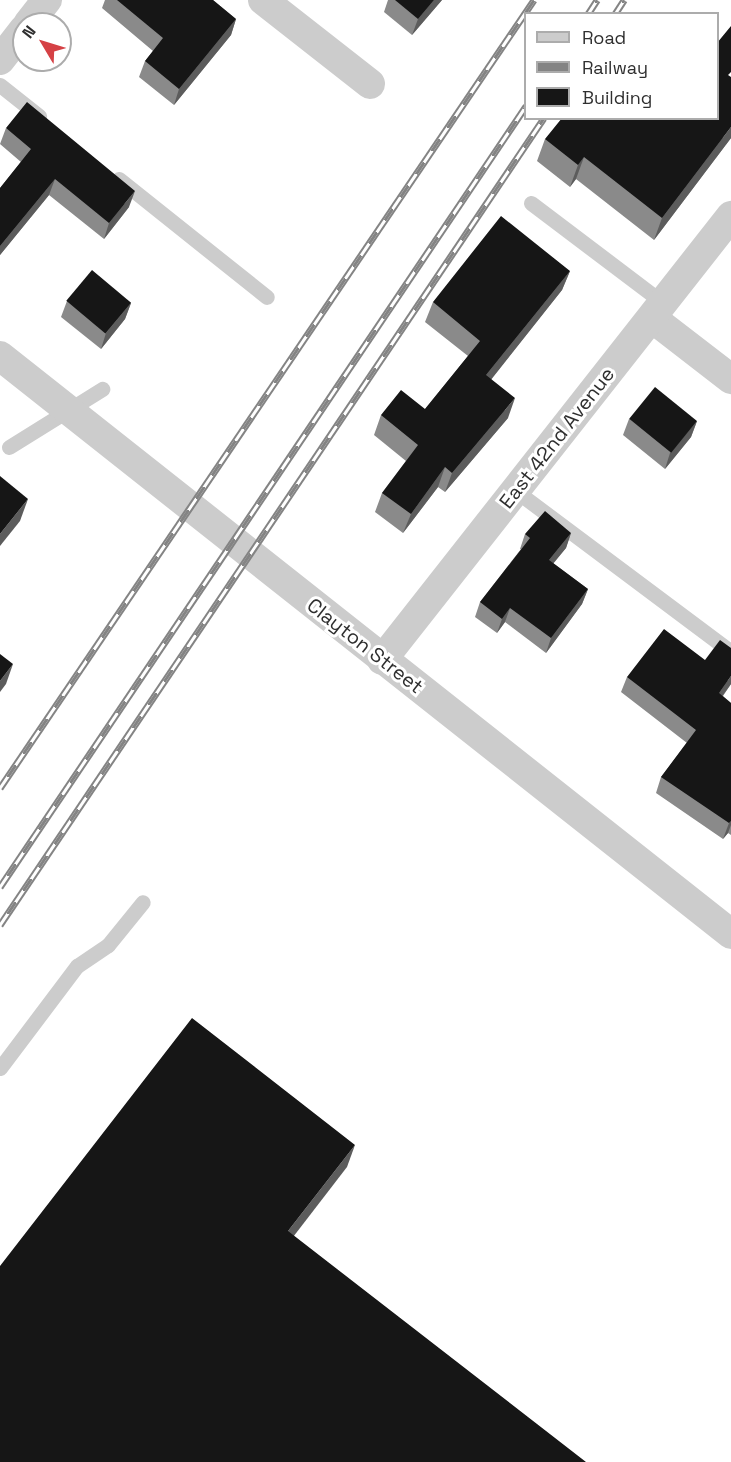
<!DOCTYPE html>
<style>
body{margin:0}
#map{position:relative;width:731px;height:1462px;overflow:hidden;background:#fff;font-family:"Space Grotesk",sans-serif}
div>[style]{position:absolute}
.lane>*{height:15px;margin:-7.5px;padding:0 7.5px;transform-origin:7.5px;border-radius:7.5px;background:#ccc}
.street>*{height:30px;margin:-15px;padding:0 15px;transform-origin:15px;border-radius:15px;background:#ccc}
.rail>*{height:7px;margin-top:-3.5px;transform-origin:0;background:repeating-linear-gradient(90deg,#fff 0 14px,#848484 0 28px);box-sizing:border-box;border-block:2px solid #848484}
.wall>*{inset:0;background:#8a8a8a}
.shaded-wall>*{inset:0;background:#5c5c5c}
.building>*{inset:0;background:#161616;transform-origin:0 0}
span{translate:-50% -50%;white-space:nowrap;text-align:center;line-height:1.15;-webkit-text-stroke:6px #fff;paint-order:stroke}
.street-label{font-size:20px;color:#2f2f2f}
.legend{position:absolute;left:524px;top:12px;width:195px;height:108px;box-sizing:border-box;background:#fff;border:2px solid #acacac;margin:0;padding:8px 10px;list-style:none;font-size:18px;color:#2f2f2f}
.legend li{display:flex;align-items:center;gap:12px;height:30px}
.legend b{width:30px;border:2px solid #acacac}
.north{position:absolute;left:12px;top:12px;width:60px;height:60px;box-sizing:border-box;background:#fff;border:2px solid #acacac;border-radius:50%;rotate:308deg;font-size:16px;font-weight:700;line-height:24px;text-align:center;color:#2f2f2f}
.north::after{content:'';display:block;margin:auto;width:21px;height:27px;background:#d54145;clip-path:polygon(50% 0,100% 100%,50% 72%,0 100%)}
</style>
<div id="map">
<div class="lane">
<div style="left:0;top:85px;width:50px;rotate:38.5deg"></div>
<div style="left:119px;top:179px;width:189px;rotate:38.6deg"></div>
<div style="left:531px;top:203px;width:166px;rotate:37.1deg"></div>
<div style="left:9px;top:447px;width:110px;rotate:-31.9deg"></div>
<div style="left:516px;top:491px;width:269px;rotate:36.8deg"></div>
<div style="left:0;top:1068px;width:128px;rotate:-53deg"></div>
<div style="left:77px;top:966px;width:37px;rotate:-34deg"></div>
<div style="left:108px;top:945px;width:55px;rotate:-50.9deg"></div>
</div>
<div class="street">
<div style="left:263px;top:0;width:136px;rotate:38.1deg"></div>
<div style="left:28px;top:24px;width:31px;rotate:-52deg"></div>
<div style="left:0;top:60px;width:39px;rotate:-52deg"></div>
<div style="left:652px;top:318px;width:100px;rotate:37.7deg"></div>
<div style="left:0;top:356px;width:932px;rotate:38.33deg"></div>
<div style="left:382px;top:660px;width:565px;rotate:-51.83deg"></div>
</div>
<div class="rail">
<div style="left:588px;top:14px;width:17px;rotate:-57deg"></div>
<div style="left:615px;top:14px;width:17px;rotate:-57deg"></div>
<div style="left:0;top:788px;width:952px;rotate:-55.88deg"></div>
<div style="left:0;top:887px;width:942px;rotate:-56.04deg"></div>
<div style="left:0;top:925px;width:973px;rotate:-56.02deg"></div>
</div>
<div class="wall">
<div style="clip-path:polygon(105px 0,213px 0,236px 19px,231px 35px,174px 105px,139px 77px,145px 61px,153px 51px,102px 8px)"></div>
<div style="clip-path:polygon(388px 0,442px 0,412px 35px,384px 12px)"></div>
<div style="clip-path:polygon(6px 128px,129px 207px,104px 239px,49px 195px,0 255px,0 188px,21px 162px,0 144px)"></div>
<div style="clip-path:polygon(731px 138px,654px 240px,576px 179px,570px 187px,537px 161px,545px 139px)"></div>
<div style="clip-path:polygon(570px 271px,562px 290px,491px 379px,508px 418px,445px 492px,438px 487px,403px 533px,375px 512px,382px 493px,406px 461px,374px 435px,381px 415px,425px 409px,468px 356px,425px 322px,433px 302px)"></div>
<div style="clip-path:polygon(67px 301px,131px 303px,125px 319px,101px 349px,61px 317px)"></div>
<div style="clip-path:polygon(629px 419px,697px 421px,691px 437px,665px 469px,623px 435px)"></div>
<div style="clip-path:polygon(571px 533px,566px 548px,553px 563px,588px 589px,582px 604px,546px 653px,505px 622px,497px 633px,475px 617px,480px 602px,521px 549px,520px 549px,525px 534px)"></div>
<div style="clip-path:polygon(705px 660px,731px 684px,723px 696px,731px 703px,731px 835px,728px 833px,723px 839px,656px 793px,661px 777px,687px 743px,621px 692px,627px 677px)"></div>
</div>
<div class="shaded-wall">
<div style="clip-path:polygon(434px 0,442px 0,412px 35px,418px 19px)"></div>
<div style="clip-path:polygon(236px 19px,231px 35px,174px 105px,179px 89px)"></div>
<div style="clip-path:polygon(731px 127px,731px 138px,654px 240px,662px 218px)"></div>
<div style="clip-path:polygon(584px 157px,576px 179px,570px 187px,578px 165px)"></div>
<div style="clip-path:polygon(55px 179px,49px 195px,0 255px,0 246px)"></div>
<div style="clip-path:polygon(135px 191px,129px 207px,104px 239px,109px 223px)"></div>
<div style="clip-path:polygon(570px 271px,562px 290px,479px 395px,486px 375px)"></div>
<div style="clip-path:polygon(131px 303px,125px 319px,101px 349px,106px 333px)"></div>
<div style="clip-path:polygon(515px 398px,508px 418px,445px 492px,452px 473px)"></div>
<div style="clip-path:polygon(697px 421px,691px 437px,665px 469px,670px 453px)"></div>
<div style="clip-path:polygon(445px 467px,438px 487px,403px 533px,411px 514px)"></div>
<div style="clip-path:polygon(28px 499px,20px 521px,0 546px,0 534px)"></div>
<div style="clip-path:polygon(571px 533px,566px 548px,544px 575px,549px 560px)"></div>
<div style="clip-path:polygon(588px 589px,582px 604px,546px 653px,551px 638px)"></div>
<div style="clip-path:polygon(510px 608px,505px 622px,497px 633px,502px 619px)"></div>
<div style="clip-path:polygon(13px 664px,6px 684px,0 692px,0 681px)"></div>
<div style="clip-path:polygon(731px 676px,731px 684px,713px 709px,719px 693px)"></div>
<div style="clip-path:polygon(731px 821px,731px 825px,728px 833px,723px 839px,729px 823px)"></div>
<div style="clip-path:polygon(355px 1145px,347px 1167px,280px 1254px,288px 1231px)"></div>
</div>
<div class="building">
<div style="clip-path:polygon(117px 0,213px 0,236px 19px,179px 89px,145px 61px,163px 38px)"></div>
<div style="clip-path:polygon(395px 0,434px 0,418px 19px)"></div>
<div style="clip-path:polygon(731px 26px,731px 72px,728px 75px,731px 77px,731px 127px,662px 218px,584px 157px,578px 165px,545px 139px,562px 118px,717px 118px,717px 43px)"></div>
<div style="clip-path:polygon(27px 102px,135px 191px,109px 223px,55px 179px,0 246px,0 188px,31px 149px,6px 128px)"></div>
<div style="clip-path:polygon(501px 216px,570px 271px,486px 375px,515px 398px,452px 473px,445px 467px,411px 514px,382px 493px,418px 445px,381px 415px,401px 390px,425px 409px,480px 341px,433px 302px)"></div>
<div style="left:92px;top:270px;width:51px;height:40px;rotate:40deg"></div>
<div style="left:655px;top:387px;width:54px;height:41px;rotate:39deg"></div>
<div style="clip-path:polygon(0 476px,28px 499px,0 534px)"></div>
<div style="clip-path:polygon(545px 511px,571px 533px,549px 560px,588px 589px,551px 638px,510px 608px,502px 619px,480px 602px,530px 538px,525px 534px)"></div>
<div style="clip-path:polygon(664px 629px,705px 660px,720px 640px,731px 648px,731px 676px,719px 693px,731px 703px,731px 821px,729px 823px,661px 777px,696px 730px,627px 677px)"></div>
<div style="clip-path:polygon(0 654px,13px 664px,0 681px)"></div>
<div style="clip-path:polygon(192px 1018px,355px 1145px,288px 1231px,586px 1462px,0 1462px,0 1266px)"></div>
</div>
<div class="street-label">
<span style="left:557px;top:438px;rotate:-52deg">East 42nd Avenue</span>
<span style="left:365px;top:646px;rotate:38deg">Clayton Street</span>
</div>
<ul class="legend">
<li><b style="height:8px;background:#ccc"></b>Road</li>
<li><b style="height:8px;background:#848484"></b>Railway</li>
<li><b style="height:16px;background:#161616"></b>Building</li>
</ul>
<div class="north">N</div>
</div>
